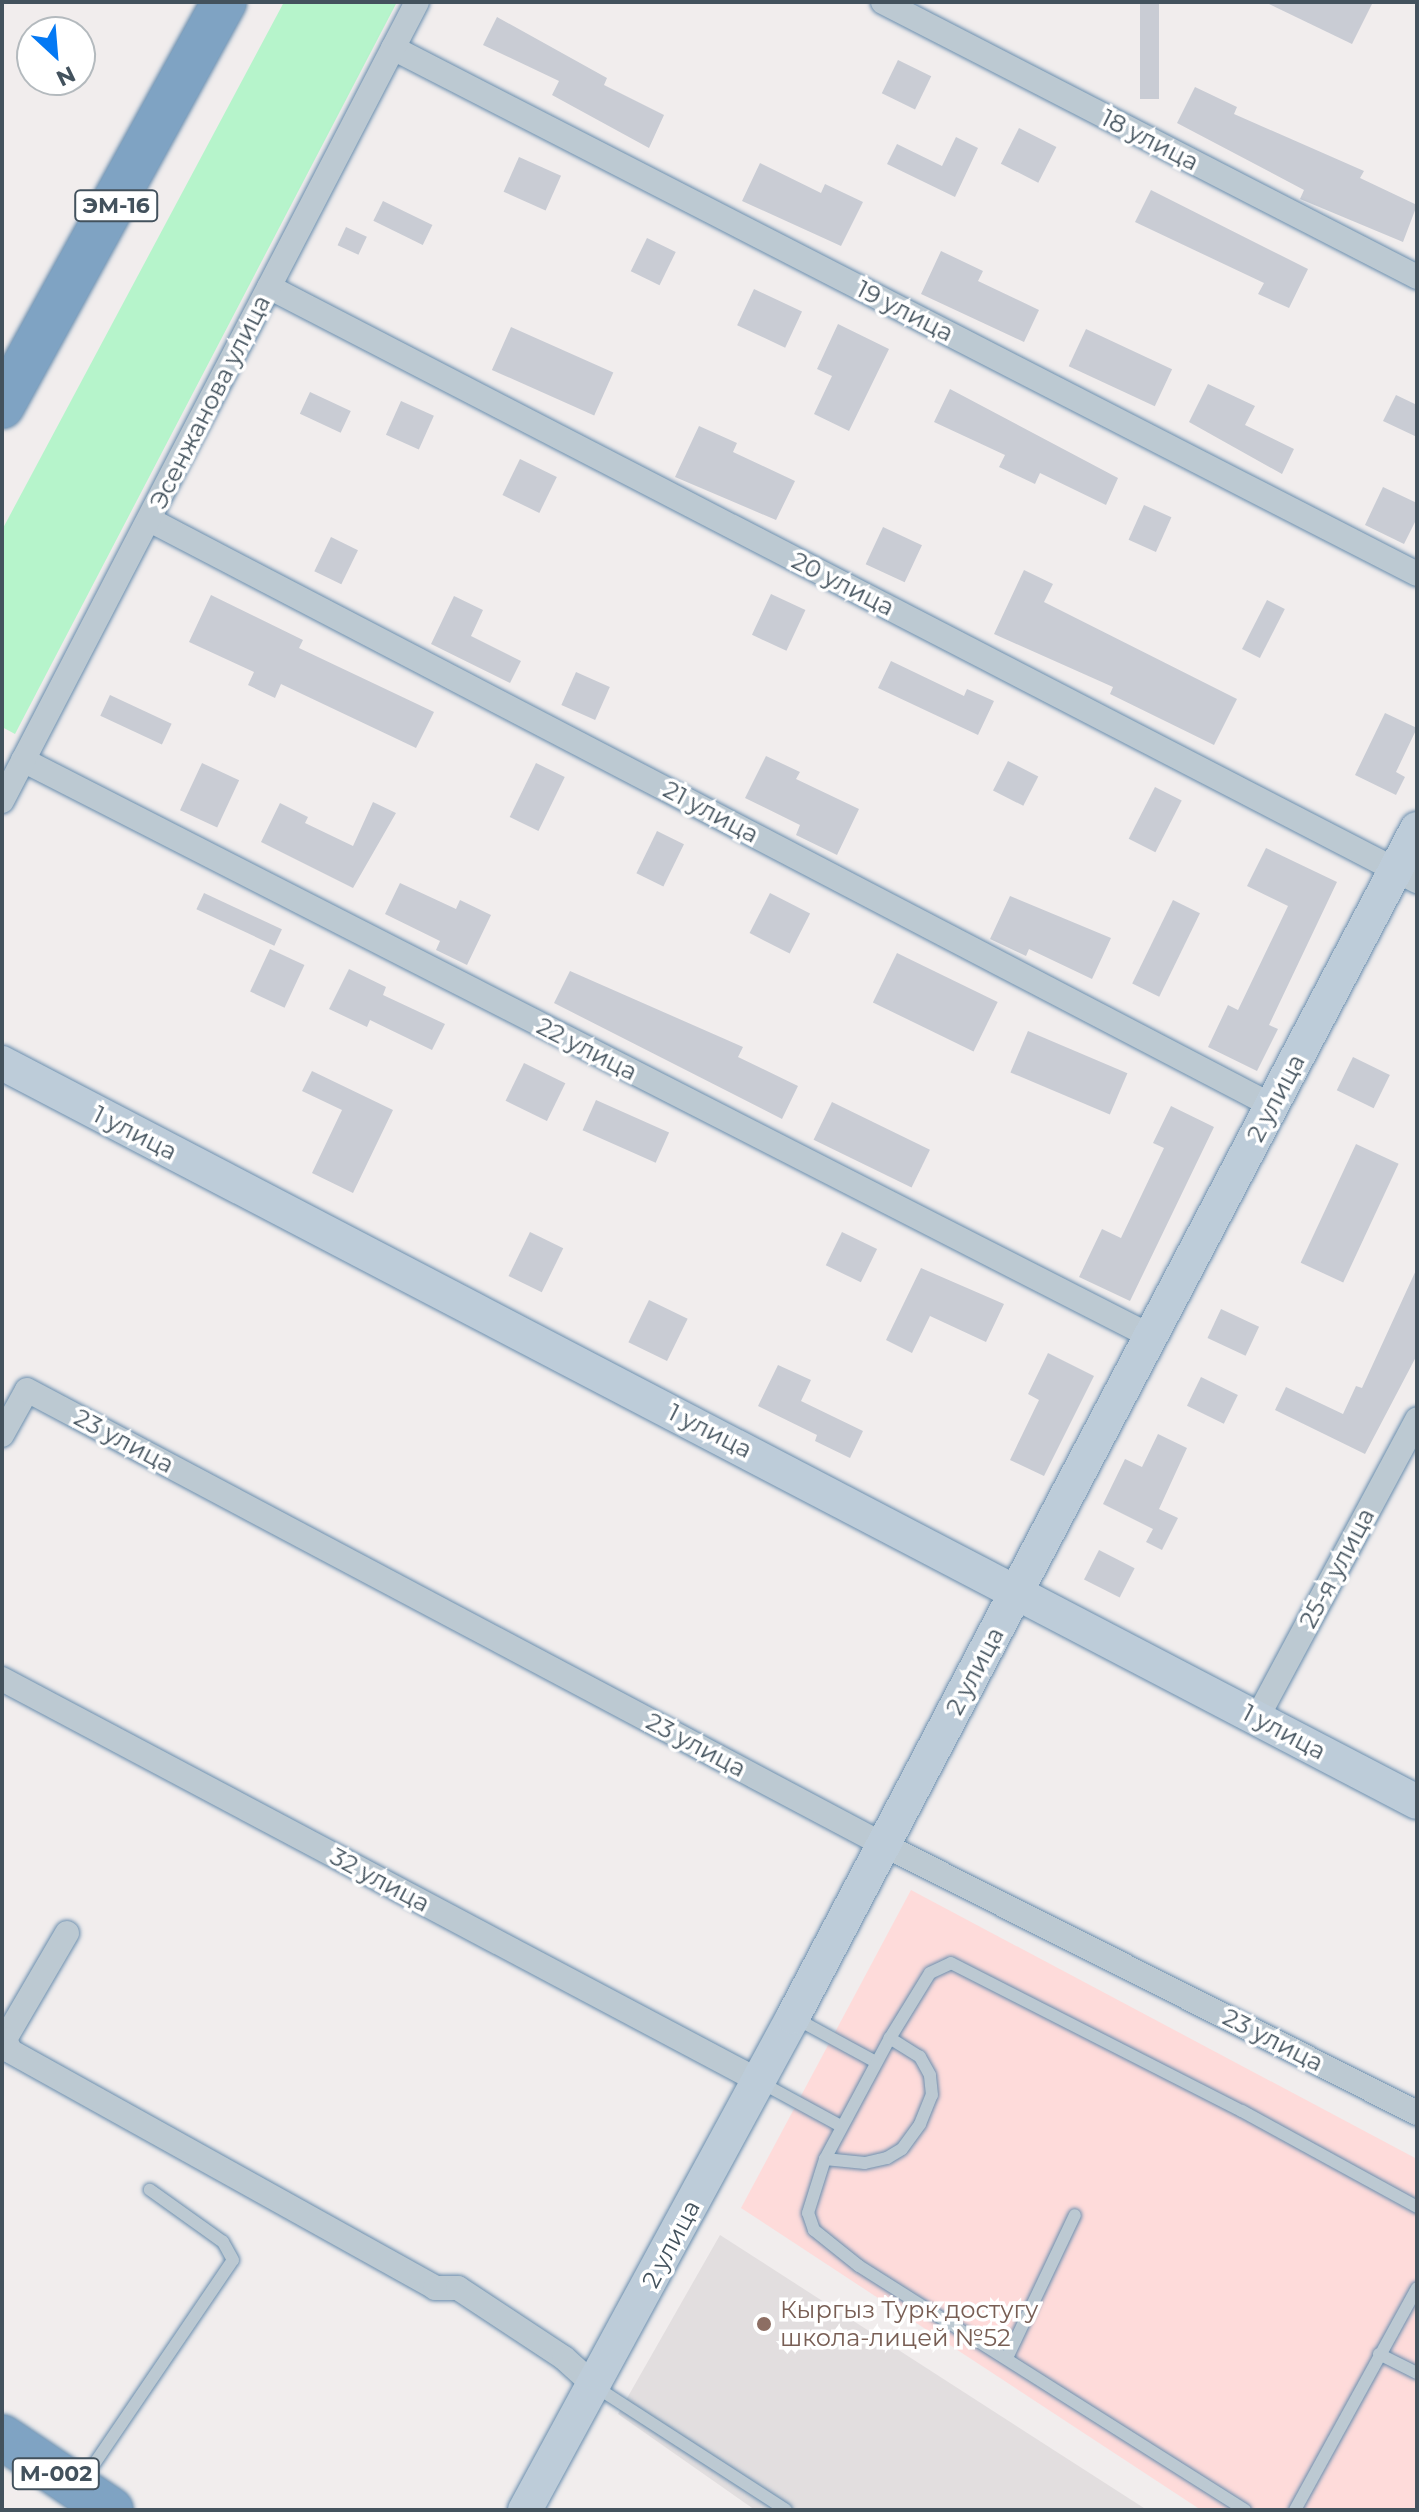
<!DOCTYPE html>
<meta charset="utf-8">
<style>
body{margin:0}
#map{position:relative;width:1419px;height:2512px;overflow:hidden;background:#f1eded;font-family:Montserrat,sans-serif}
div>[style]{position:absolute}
.education>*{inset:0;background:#e2dedf}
.medical>*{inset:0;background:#fedbda}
.green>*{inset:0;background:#b6f4cb}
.building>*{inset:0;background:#c9ccd4;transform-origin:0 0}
.roads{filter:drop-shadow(0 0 2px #6a8eae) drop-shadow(0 0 2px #6a8eae)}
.lane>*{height:12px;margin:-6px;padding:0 6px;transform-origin:6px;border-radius:6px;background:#bcc9d2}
.street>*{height:24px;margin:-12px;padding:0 12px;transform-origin:12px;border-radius:12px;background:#bcc9d2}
.secondary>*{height:34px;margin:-17px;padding:0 17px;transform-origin:17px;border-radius:17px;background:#bdccd9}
.highway>*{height:44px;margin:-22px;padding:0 22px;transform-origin:22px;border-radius:22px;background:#7fa3c3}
.dots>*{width:22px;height:22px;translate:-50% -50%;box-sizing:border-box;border:4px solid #fff;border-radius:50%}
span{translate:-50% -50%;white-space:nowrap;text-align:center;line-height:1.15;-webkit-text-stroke:7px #fff;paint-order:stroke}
.shield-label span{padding:2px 6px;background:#fff;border:2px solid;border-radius:6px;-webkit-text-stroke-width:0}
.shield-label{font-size:22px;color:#43525d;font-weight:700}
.street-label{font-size:24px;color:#43525d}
.education-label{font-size:24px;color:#785e54}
.left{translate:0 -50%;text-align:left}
.frame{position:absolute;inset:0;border:4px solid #43525d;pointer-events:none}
.north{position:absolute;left:16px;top:16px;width:80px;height:80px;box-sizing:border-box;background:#fff;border:2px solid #b4babe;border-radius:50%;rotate:154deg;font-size:22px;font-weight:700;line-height:32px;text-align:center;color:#43525d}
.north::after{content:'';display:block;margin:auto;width:28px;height:36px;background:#0479f4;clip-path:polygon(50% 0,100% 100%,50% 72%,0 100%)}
</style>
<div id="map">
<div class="education">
<div style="clip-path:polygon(720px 2235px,1147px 2510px,755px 2510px,618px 2414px)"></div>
</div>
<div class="medical">
<div style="clip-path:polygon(911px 1890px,1417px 2159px,1416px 2510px,1201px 2510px,741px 2208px)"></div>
</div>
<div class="green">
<div style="clip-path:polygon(284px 2px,397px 2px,15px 734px,2px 727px,2px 530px)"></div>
</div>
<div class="building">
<div style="left:1140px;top:2px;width:19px;height:97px"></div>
<div style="clip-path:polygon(1265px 2px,1373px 2px,1352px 44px)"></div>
<div style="clip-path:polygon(497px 17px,607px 78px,604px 85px,664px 115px,649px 148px,552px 95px,559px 81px,483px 45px)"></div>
<div style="left:898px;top:60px;width:37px;height:37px;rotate:26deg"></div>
<div style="clip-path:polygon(1195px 87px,1237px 107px,1234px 114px,1364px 171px,1360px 178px,1417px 205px,1403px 242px,1300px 199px,1304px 190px,1177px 123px)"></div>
<div style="left:1019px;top:128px;width:42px;height:40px;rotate:27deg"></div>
<div style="clip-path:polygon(956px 137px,978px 148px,955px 197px,887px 164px,897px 144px,942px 166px)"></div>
<div style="left:519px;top:157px;width:46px;height:38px;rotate:24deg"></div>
<div style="clip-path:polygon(760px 163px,821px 193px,825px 184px,863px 202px,841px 246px,742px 201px)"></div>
<div style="clip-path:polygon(1151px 190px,1308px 269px,1289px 308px,1258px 294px,1264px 283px,1135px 222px)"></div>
<div style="left:383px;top:201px;width:55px;height:22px;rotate:26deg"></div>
<div style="left:346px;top:227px;width:23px;height:20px;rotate:25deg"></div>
<div style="left:647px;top:238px;width:32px;height:37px;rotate:26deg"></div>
<div style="clip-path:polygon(941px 251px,983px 271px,978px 281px,1039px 310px,1024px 342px,921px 294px)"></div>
<div style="left:754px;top:289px;width:53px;height:40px;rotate:25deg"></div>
<div style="clip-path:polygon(838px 324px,889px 349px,849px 431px,814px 414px,832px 376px,817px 369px)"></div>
<div style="left:511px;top:327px;width:112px;height:47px;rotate:24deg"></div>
<div style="left:1086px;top:329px;width:95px;height:41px;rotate:25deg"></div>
<div style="clip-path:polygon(1208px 384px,1255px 406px,1245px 425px,1294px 449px,1282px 474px,1189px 422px)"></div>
<div style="clip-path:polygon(950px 389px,1118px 478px,1106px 505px,1040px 473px,1035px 484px,999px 467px,1005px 455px,934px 422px)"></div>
<div style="left:310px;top:392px;width:45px;height:24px;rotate:25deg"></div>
<div style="clip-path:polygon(1396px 395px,1417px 405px,1417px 437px,1383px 421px)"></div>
<div style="left:401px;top:401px;width:36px;height:37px;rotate:24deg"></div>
<div style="clip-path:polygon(699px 426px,737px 443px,733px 452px,795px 481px,776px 520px,675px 477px)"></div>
<div style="left:520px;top:459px;width:41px;height:40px;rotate:26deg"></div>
<div style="clip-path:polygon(1383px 487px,1417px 503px,1417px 518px,1404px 544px,1365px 525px)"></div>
<div style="left:1144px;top:505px;width:30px;height:38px;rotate:24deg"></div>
<div style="left:883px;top:527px;width:43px;height:41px;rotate:25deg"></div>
<div style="left:331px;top:537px;width:30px;height:38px;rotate:26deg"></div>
<div style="clip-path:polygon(1024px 570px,1053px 584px,1044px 602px,1237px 699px,1214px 745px,1110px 694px,1113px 687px,994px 634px)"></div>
<div style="left:771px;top:594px;width:38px;height:45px;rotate:25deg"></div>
<div style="clip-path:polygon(211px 595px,303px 640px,299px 648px,434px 712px,416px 748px,281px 684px,275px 698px,248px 685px,254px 672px,189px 642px)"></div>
<div style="clip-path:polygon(454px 596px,483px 610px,471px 636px,521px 661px,510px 683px,431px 644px)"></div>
<div style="left:1267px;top:600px;width:20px;height:55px;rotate:27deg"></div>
<div style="clip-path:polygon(891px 661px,964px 696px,967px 689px,994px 701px,978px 735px,878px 688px)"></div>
<div style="left:576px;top:672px;width:37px;height:36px;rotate:24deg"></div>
<div style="left:110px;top:695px;width:68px;height:23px;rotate:25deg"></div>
<div style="clip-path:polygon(1385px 713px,1417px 728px,1396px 772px,1405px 777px,1396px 795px,1355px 775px)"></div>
<div style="clip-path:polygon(766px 756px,800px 772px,796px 779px,859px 809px,837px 855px,796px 835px,800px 825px,745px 798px)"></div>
<div style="left:1008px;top:761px;width:34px;height:33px;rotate:27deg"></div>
<div style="left:202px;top:763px;width:41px;height:52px;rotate:25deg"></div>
<div style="left:536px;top:763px;width:32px;height:60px;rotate:26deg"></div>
<div style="left:1155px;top:787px;width:30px;height:58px;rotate:27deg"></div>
<div style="clip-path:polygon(373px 802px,396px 813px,353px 888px,261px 842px,280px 803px,308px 817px,305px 823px,353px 846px)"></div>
<div style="left:657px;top:831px;width:30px;height:47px;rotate:26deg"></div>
<div style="clip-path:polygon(1266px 848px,1337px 882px,1269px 1025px,1278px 1029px,1257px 1071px,1208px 1047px,1228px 1005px,1238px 1010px,1288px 906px,1247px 886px)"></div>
<div style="clip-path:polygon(400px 883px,456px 909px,460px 900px,491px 915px,467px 965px,436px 950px,440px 941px,385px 914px)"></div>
<div style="left:204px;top:893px;width:86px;height:18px;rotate:25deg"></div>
<div style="left:770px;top:893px;width:45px;height:45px;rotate:27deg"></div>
<div style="clip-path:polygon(1010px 896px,1111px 938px,1092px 979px,1029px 949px,1026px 956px,990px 939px)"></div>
<div style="left:1173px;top:900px;width:30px;height:93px;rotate:26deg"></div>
<div style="left:270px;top:949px;width:38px;height:47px;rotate:25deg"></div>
<div style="left:897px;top:953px;width:112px;height:55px;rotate:26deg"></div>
<div style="clip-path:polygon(349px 969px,386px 987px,383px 995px,445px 1024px,432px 1050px,370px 1020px,367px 1027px,329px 1009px)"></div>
<div style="clip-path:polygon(570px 971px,743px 1047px,738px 1057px,798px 1086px,782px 1119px,554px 1003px)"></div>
<div style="left:1028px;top:1031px;width:108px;height:45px;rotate:23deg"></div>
<div style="left:1353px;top:1057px;width:41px;height:37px;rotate:26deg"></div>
<div style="left:524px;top:1063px;width:46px;height:42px;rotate:26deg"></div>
<div style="clip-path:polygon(312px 1071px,393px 1110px,353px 1193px,312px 1173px,342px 1110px,302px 1091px)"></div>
<div style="left:596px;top:1100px;width:80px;height:33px;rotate:24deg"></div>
<div style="left:832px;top:1102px;width:109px;height:42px;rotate:26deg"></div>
<div style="clip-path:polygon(1171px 1106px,1214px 1127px,1130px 1301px,1079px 1277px,1102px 1229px,1121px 1238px,1164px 1148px,1153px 1143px)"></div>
<div style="left:1356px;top:1144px;width:47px;height:131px;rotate:25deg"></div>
<div style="left:530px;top:1232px;width:37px;height:49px;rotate:26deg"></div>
<div style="left:842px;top:1232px;width:39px;height:37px;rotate:26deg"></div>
<div style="clip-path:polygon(921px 1268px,1004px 1304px,986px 1342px,930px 1316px,912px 1353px,886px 1340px)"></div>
<div style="clip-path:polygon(1417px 1268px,1417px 1355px,1365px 1454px,1275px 1410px,1286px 1387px,1343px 1414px,1356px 1386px,1362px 1388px)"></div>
<div style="left:649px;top:1300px;width:43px;height:47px;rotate:26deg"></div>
<div style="left:1221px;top:1309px;width:42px;height:32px;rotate:25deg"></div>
<div style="clip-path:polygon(1048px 1353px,1094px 1376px,1044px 1476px,1010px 1460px,1039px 1400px,1028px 1394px)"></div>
<div style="clip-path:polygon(778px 1365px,811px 1380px,801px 1401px,863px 1431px,850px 1458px,815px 1441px,817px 1435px,758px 1406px)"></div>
<div style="left:1201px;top:1377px;width:41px;height:32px;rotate:26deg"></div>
<div style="clip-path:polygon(1158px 1434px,1187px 1448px,1159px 1509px,1178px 1518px,1162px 1550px,1146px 1542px,1153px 1529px,1103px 1504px,1125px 1459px,1142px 1467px)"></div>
<div style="left:1099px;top:1550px;width:40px;height:33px;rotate:27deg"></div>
</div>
<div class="roads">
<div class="lane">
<div style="left:795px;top:2018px;width:92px;rotate:28.5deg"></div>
<div style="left:760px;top:2082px;width:92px;rotate:28.5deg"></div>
<div style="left:825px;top:2159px;width:40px;rotate:5.7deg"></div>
<div style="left:865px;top:2163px;width:23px;rotate:-13deg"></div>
<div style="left:887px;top:2158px;width:17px;rotate:-31deg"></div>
<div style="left:902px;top:2149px;width:31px;rotate:-54deg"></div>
<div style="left:920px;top:2124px;width:31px;rotate:-68deg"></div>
<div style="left:932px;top:2095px;width:20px;rotate:-96deg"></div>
<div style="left:930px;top:2075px;width:21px;rotate:-119deg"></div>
<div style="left:920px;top:2057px;width:36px;rotate:-148deg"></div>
<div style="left:1379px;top:2354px;width:42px;rotate:26.6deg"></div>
<div style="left:1007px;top:2358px;width:158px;rotate:-64.6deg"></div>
<div style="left:596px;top:2387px;width:226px;rotate:32.9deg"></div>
<div style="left:82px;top:2482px;width:268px;rotate:-55.8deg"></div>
<div style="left:233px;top:2260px;width:21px;rotate:-119deg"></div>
<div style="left:223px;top:2242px;width:90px;rotate:-144.5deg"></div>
<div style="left:1245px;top:2510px;width:457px;rotate:-147.7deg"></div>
<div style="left:859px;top:2266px;width:58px;rotate:-141.3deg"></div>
<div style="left:814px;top:2230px;width:18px;rotate:-109deg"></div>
<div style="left:808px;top:2213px;width:57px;rotate:-72.5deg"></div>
<div style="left:825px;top:2159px;width:137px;rotate:-61.8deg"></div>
<div style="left:890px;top:2038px;width:76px;rotate:-58.4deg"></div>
<div style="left:930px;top:1973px;width:23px;rotate:-25deg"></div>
<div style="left:951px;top:1963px;width:326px;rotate:27deg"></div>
<div style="left:1242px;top:2111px;width:200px;rotate:28.7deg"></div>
<div style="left:1295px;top:2510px;width:253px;rotate:-61.2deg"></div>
</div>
<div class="street">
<div style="left:883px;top:2px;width:601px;rotate:27.25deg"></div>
<div style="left:393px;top:48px;width:1151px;rotate:27.19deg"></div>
<div style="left:269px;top:287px;width:1293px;rotate:27.36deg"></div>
<div style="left:150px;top:520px;width:1264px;rotate:27.56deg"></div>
<div style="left:23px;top:760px;width:1268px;rotate:27.07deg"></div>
<div style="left:2px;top:801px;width:900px;rotate:-62.55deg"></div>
<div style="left:2px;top:1435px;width:51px;rotate:-60.9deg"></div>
<div style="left:27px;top:1390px;width:968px;rotate:27.97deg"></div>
<div style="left:882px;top:1844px;width:599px;rotate:26.69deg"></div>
<div style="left:2px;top:1679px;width:855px;rotate:27.97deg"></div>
<div style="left:1257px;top:1718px;width:339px;rotate:-61.8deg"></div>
<div style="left:67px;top:1933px;width:123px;rotate:120.3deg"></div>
<div style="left:5px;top:2039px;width:13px;rotate:67deg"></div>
<div style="left:10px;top:2051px;width:487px;rotate:29.1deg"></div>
<div style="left:435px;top:2288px;width:23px"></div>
<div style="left:458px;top:2288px;width:127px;rotate:33.4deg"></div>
<div style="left:564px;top:2358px;width:43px;rotate:42.2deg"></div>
</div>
<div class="secondary">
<div style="left:2px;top:1063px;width:1596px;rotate:27.58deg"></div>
<div style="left:525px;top:2510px;width:561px;rotate:-61.47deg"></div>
<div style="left:793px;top:2017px;width:1342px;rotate:-62.29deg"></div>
</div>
<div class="highway">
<div style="left:2px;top:406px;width:461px;rotate:-61.2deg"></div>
<div style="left:2px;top:2437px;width:131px;rotate:33.8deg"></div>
</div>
</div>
<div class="dots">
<div style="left:764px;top:2324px;background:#8d6e63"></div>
</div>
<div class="shield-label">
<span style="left:116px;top:206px">ЭМ-16</span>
<span style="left:56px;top:2474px">M-002</span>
</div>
<div class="street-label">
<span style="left:1150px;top:140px;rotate:27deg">18 улица</span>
<span style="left:905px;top:311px;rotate:27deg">19 улица</span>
<span style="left:210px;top:402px;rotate:-63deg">Эсенжанова улица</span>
<span style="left:843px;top:584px;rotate:27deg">20 улица</span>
<span style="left:711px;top:812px;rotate:28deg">21 улица</span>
<span style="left:587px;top:1049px;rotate:27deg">22 улица</span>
<span style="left:1276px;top:1098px;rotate:-62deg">2 улица</span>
<span style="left:135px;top:1133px;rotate:27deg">1 улица</span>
<span style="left:710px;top:1431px;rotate:27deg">1 улица</span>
<span style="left:124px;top:1441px;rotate:28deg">23 улица</span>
<span style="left:1337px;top:1568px;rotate:-62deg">25-я улица</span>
<span style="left:975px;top:1671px;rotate:-62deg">2 улица</span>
<span style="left:1284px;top:1732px;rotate:28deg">1 улица</span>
<span style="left:696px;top:1745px;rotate:28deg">23 улица</span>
<span style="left:380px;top:1880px;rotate:28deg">32 улица</span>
<span style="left:1273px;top:2040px;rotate:27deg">23 улица</span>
<span style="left:671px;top:2244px;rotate:-62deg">2 улица</span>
</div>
<div class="education-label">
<span class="left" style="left:780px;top:2324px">Кыргыз Турк достугу<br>школа-лицей №52</span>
</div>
<div class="frame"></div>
<div class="north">N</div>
</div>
